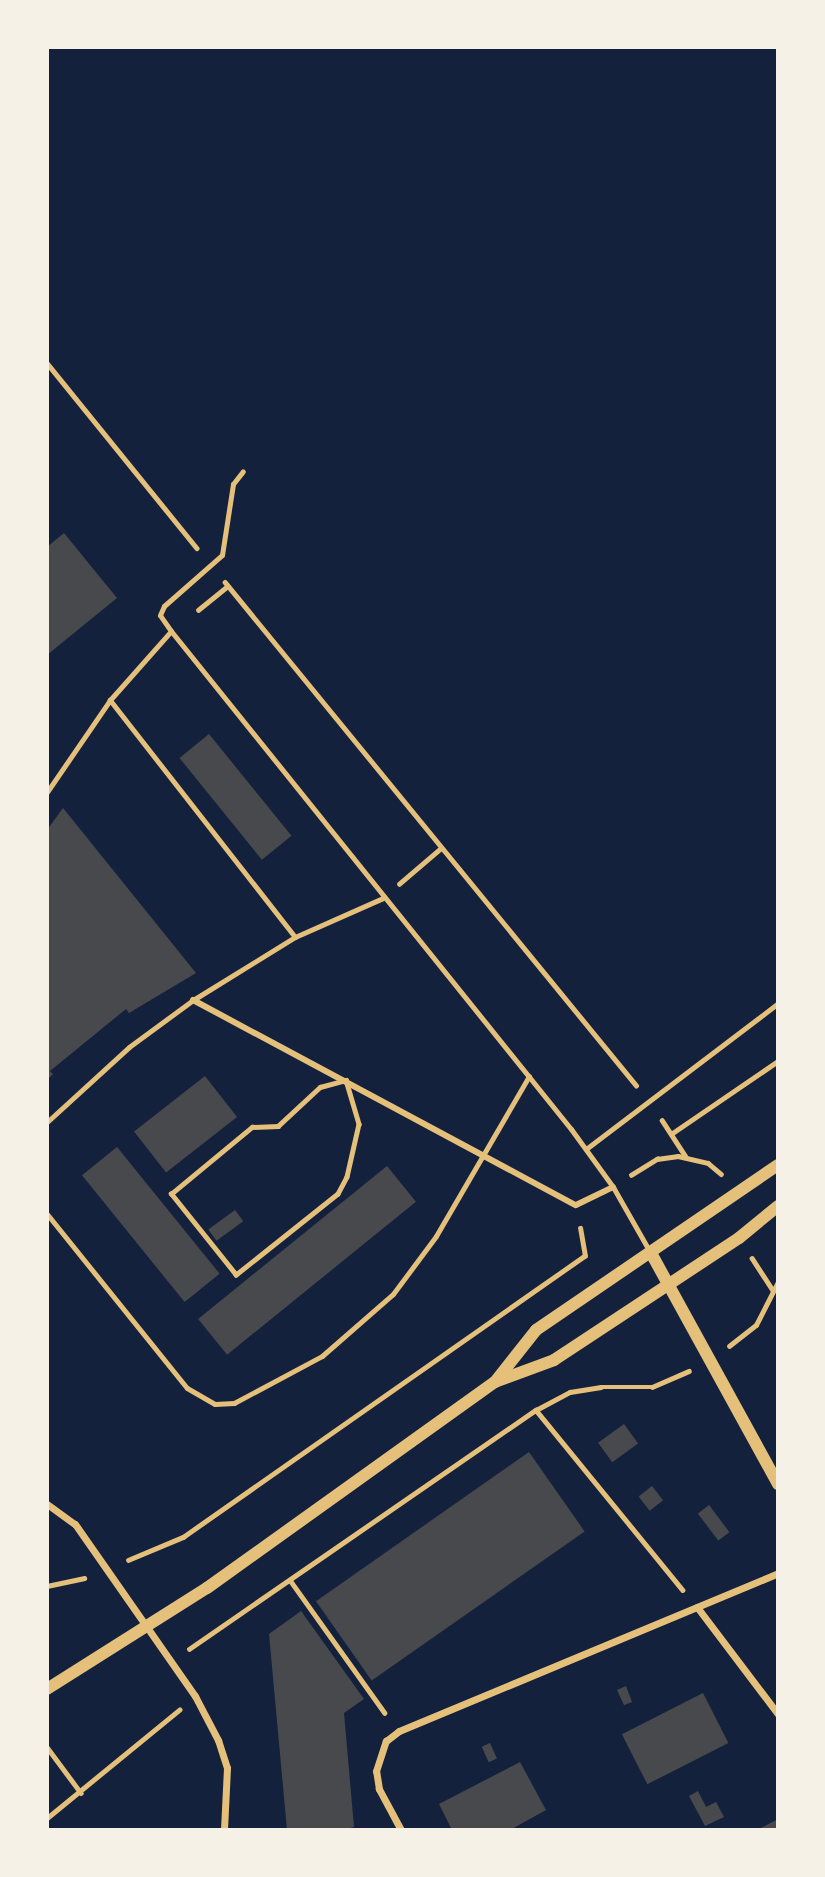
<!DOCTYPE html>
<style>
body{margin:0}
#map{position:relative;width:825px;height:1877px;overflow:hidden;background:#14213d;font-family:"Nunito Sans",sans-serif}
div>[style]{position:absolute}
.building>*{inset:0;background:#48494c;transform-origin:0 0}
.path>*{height:4.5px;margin:-2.25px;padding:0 2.25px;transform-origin:2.25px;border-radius:2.25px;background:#e5c07b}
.service>*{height:5px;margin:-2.5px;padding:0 2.5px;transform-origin:2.5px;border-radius:2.5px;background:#e5c07b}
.pedestrian>*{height:6px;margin:-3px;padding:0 3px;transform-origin:3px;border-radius:3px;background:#e5c07b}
.minor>*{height:7px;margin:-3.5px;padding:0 3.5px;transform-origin:3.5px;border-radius:3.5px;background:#e5c07b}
.tertiary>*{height:12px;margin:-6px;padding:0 6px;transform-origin:6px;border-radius:6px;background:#e5c07b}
span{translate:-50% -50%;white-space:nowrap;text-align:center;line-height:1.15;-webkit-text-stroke:7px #f6f1e7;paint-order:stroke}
.frame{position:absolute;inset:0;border:49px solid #f6f1e7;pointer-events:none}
</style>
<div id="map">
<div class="building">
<div style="clip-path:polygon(64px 533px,117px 598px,47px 655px,47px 547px)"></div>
<div style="left:209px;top:734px;width:131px;height:38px;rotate:51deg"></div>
<div style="clip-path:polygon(63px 808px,196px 973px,129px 1013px,126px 1009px,50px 1071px,53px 1074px,47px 1080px,47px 830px)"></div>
<div style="left:205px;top:1076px;width:52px;height:90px;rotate:52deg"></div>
<div style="left:117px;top:1147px;width:163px;height:45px;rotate:51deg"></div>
<div style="left:387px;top:1166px;width:46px;height:243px;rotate:51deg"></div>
<div style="left:235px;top:1210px;width:14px;height:33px;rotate:54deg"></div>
<div style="left:624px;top:1424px;width:24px;height:32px;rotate:54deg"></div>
<div style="left:529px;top:1452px;width:97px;height:260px;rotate:55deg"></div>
<div style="left:652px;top:1486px;width:18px;height:17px;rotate:52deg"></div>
<div style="left:709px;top:1505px;width:34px;height:14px;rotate:53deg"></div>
<div style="clip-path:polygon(301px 1611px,364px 1699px,344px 1713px,354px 1827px,343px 1830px,287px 1830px,269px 1634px)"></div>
<div style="clip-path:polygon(626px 1686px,632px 1702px,624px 1705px,617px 1690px)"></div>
<div style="left:703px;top:1693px;width:56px;height:91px;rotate:63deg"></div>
<div style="left:490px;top:1743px;width:17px;height:9px;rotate:66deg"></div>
<div style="clip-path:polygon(520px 1762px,546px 1810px,510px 1830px,452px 1830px,439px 1804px)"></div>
<div style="clip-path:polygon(698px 1791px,706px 1807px,716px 1802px,724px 1817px,705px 1826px,689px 1796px)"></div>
<div style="clip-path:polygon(778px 1819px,778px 1830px,757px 1830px)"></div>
</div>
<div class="path">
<div style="left:47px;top:363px;width:238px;rotate:51deg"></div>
<div style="left:225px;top:582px;width:650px;rotate:50.75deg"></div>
<div style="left:198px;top:610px;width:38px;rotate:-39deg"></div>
<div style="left:399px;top:884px;width:55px;rotate:-40.6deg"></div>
<div style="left:346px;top:1080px;width:46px;rotate:73.5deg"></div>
<div style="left:359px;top:1124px;width:54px;rotate:102.8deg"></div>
<div style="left:347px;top:1177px;width:19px;rotate:118deg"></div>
<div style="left:338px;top:1194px;width:130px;rotate:141.5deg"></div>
<div style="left:236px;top:1275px;width:104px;rotate:-128.7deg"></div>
<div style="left:171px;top:1194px;width:105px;rotate:-39.6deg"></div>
<div style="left:252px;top:1127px;width:26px;rotate:-2deg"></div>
<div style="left:278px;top:1126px;width:57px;rotate:-42.9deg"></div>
<div style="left:320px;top:1087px;width:27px;rotate:-15deg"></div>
<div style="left:662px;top:1120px;width:44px;rotate:57deg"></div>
<div style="left:671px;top:1134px;width:130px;rotate:-34.3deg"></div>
<div style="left:631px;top:1175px;width:31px;rotate:-32deg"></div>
<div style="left:657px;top:1159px;width:21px;rotate:-8deg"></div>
<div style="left:678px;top:1156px;width:31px;rotate:13deg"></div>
<div style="left:708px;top:1163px;width:17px;rotate:40deg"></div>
<div style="left:752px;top:1258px;width:38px;rotate:57deg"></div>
<div style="left:729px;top:1346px;width:34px;rotate:-38deg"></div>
<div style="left:756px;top:1325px;width:48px;rotate:-62.9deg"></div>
<div style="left:536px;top:1410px;width:232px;rotate:50.8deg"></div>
<div style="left:128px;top:1560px;width:60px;rotate:-22.7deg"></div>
<div style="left:183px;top:1537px;width:490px;rotate:-35deg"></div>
<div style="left:585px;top:1256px;width:28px;rotate:-100deg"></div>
<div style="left:290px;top:1580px;width:163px;rotate:54.5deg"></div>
<div style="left:47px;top:1586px;width:38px;rotate:-12deg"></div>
<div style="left:189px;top:1649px;width:421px;rotate:-34.6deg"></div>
<div style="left:536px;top:1410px;width:38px;rotate:-28deg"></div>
<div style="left:570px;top:1392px;width:31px;rotate:-9deg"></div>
<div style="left:601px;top:1387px;width:51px"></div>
<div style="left:652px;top:1387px;width:40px;rotate:-23.4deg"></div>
<div style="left:47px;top:1747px;width:57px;rotate:53.5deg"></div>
<div style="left:47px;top:1818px;width:171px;rotate:-39.3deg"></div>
</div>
<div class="service">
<div style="left:171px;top:631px;width:19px;rotate:-125deg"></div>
<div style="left:160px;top:615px;width:10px;rotate:-66deg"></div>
<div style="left:164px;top:606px;width:77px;rotate:-41.3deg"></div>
<div style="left:222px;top:555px;width:72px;rotate:-81.2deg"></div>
<div style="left:233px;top:484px;width:16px;rotate:-52deg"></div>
<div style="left:47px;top:792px;width:112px;rotate:-55.6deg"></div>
<div style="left:295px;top:937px;width:301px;rotate:-128deg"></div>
<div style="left:110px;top:700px;width:92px;rotate:-48.5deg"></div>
<div style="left:171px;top:631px;width:639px;rotate:51.23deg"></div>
<div style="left:571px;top:1129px;width:72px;rotate:54.1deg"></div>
<div style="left:613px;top:1187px;width:73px;rotate:60.3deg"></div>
<div style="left:47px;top:1122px;width:111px;rotate:-42.4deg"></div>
<div style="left:129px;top:1047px;width:79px;rotate:-36.3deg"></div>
<div style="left:193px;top:1000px;width:120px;rotate:-31.7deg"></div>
<div style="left:295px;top:937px;width:96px;rotate:-23.9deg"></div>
<div style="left:586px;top:1149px;width:241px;rotate:-37.2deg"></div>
<div style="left:47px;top:1214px;width:223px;rotate:51.2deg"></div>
<div style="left:187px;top:1388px;width:32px;rotate:30deg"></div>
<div style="left:215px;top:1404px;width:19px;rotate:-3deg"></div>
<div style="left:234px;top:1403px;width:100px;rotate:-28.1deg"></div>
<div style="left:322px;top:1356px;width:94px;rotate:-41.1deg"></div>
<div style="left:393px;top:1294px;width:72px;rotate:-53.4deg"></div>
<div style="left:436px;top:1236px;width:185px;rotate:-59.8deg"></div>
</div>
<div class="pedestrian">
<div style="left:193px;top:1000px;width:434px;rotate:28.2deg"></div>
<div style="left:576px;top:1205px;width:41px;rotate:-25.9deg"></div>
</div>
<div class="minor">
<div style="left:47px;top:1504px;width:34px;rotate:36deg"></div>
<div style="left:75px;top:1524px;width:210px;rotate:55.1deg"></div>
<div style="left:195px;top:1696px;width:50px;rotate:62.4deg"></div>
<div style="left:218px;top:1740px;width:29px;rotate:72deg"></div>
<div style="left:227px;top:1768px;width:62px;rotate:92.8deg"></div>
<div style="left:697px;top:1607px;width:134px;rotate:52.9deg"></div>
<div style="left:401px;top:1830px;width:47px;rotate:-118.2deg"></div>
<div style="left:379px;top:1789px;width:18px;rotate:-99deg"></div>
<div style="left:376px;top:1771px;width:32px;rotate:-72deg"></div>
<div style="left:386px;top:1741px;width:16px;rotate:-38deg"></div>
<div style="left:399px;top:1731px;width:411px;rotate:-22.6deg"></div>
</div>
<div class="tertiary">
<div style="left:651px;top:1253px;width:264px;rotate:61.2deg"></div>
<div style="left:495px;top:1382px;width:63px;rotate:-20.4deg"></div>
<div style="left:554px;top:1360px;width:222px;rotate:-33.4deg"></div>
<div style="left:739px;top:1238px;width:50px;rotate:-39.4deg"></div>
<div style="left:47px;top:1689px;width:189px;rotate:-32.3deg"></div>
<div style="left:207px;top:1588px;width:354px;rotate:-35.6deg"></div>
<div style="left:495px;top:1382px;width:66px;rotate:-51.7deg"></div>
<div style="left:536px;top:1330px;width:293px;rotate:-34.3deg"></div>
</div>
<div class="frame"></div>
</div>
